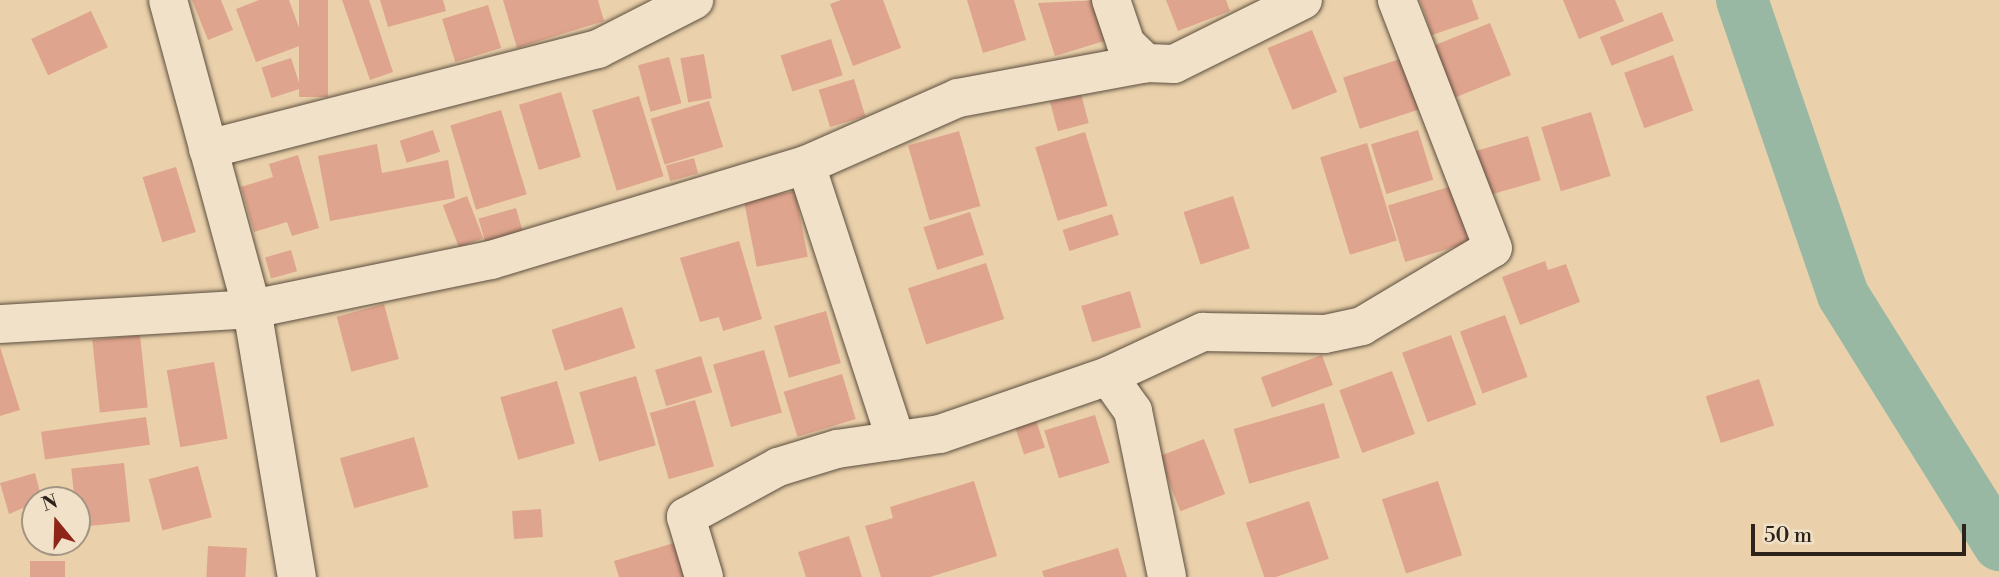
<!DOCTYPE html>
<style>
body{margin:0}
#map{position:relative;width:1999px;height:577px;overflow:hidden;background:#ead1ab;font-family:"Libre Bodoni",serif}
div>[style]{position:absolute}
.river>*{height:52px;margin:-26px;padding:0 26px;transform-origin:26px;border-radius:26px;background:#99b8a4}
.building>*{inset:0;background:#dfa48d;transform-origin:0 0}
.roads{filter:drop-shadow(0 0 2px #5c4e3f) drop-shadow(0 0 2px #5c4e3f)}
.minor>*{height:38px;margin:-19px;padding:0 19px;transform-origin:19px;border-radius:19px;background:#f1e1c8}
span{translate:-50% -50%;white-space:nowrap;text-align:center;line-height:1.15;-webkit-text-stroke:5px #f1e1c8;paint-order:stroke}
.north{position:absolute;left:21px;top:486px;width:70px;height:70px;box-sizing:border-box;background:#f1e1c8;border:2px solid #a39583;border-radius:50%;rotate:341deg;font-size:19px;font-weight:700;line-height:28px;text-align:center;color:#2d231b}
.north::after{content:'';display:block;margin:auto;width:24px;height:32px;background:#8f2418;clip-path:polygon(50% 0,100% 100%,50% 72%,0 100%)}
.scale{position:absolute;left:1751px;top:524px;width:215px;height:32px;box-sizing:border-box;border:4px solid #2d231b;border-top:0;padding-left:9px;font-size:21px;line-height:24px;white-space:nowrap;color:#2d231b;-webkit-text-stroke:5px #f1e1c8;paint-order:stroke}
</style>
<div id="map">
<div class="river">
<div style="left:1742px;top:0;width:312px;rotate:71.1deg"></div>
<div style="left:1843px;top:295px;width:295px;rotate:58deg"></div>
</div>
<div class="building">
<div style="clip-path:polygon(192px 0,221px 0,233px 30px,208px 40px)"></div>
<div style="clip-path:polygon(259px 0,289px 0,305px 44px,256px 62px,236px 9px)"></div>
<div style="left:299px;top:0;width:29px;height:97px"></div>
<div style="clip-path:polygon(342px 0,369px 0,393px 72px,370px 80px)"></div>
<div style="clip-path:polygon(380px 0,443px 0,446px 11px,388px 27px)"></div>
<div style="clip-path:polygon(503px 0,598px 0,604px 21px,517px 48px)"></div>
<div style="clip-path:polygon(841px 0,883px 0,901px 48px,853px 66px,830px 4px)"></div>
<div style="clip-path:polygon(967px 0,1014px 0,1026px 40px,983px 53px)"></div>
<div style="clip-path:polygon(1099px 0,1111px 39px,1055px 56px,1038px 3px)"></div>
<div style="clip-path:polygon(1166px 0,1226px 0,1230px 11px,1178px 31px)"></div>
<div style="clip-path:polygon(1420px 0,1472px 0,1479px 19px,1432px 35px)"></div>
<div style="clip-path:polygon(1563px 0,1615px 0,1624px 21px,1579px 39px)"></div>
<div style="left:488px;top:5px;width:45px;height:48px;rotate:73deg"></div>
<div style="left:91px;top:11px;width:40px;height:66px;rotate:65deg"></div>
<div style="left:1662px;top:12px;width:31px;height:67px;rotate:68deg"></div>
<div style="left:1490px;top:23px;width:56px;height:61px;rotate:68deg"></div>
<div style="left:1312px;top:30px;width:67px;height:48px;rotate:68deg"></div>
<div style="left:831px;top:39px;width:38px;height:53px;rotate:72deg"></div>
<div style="left:704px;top:54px;width:45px;height:24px;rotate:80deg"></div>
<div style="left:1673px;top:55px;width:59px;height:52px;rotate:70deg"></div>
<div style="left:669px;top:57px;width:48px;height:32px;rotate:75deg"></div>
<div style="left:291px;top:58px;width:32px;height:31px;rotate:72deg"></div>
<div style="left:1403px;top:58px;width:54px;height:63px;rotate:72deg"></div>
<div style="left:854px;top:79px;width:39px;height:37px;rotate:73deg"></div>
<div style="left:561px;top:92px;width:68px;height:44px;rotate:73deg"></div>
<div style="left:1081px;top:94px;width:30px;height:32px;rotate:75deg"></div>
<div style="left:639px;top:96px;width:84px;height:49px;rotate:73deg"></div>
<div style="left:709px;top:101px;width:48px;height:61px;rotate:73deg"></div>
<div style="left:501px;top:110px;width:88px;height:53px;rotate:73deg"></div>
<div style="left:1591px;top:112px;width:67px;height:52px;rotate:73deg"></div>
<div style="left:433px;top:130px;width:23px;height:35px;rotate:72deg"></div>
<div style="left:1418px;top:130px;width:52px;height:49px;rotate:73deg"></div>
<div style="left:959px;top:131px;width:78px;height:53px;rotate:74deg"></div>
<div style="left:1085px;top:132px;width:77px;height:52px;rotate:73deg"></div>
<div style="left:1528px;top:136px;width:46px;height:57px;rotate:74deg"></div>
<div style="left:1367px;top:143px;width:102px;height:49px;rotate:73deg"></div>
<div style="clip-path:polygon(377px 144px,382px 173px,448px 160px,455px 198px,330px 221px,318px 156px)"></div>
<div style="clip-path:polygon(298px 155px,319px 228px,292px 236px,287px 222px,254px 232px,241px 187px,273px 177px,269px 164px)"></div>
<div style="left:694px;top:158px;width:16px;height:29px;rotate:75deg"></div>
<div style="left:176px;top:167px;width:68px;height:35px;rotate:73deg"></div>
<div style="left:1452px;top:186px;width:59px;height:67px;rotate:73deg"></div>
<div style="left:795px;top:191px;width:67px;height:52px;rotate:79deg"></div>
<div style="left:467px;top:196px;width:45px;height:26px;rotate:69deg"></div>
<div style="left:1233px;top:196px;width:55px;height:52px;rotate:72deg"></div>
<div style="left:516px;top:208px;width:26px;height:39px;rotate:74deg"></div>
<div style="left:970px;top:212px;width:45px;height:49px;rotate:72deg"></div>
<div style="left:1112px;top:214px;width:22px;height:52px;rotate:72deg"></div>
<div style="clip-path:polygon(739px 241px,762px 319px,723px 331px,719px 317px,700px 322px,680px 258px)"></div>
<div style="left:291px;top:250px;width:22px;height:27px;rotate:74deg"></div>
<div style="clip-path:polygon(1545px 261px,1548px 270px,1566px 264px,1580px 302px,1520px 325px,1502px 277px)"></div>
<div style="left:986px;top:263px;width:59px;height:82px;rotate:72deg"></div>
<div style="left:1130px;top:291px;width:38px;height:51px;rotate:73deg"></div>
<div style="left:384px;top:304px;width:57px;height:49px;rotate:75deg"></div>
<div style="left:622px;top:307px;width:43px;height:74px;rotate:72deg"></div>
<div style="left:826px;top:311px;width:54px;height:54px;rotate:74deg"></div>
<div style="left:1505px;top:315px;width:66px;height:48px;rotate:70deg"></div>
<div style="left:140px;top:335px;width:73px;height:48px;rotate:84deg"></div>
<div style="left:1451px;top:335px;width:74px;height:52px;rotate:70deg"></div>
<div style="clip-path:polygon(0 347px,20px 410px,0 416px)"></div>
<div style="left:764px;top:350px;width:65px;height:53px;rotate:74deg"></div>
<div style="left:1322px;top:355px;width:32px;height:65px;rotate:70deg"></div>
<div style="left:701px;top:356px;width:38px;height:48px;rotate:73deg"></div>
<div style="left:214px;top:362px;width:78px;height:48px;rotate:80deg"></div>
<div style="left:1392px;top:371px;width:67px;height:56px;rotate:70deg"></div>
<div style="left:842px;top:374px;width:47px;height:61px;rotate:73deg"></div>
<div style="left:636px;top:376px;width:72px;height:59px;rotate:74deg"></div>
<div style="left:1759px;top:379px;width:49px;height:56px;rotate:72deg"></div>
<div style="left:557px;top:381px;width:65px;height:59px;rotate:74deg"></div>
<div style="left:695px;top:400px;width:69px;height:47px;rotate:74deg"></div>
<div style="left:1324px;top:403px;width:57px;height:94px;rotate:74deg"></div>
<div style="left:1095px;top:415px;width:50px;height:53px;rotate:73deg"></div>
<div style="left:146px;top:417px;width:28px;height:106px;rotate:82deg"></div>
<div style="left:1036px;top:420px;width:29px;height:22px;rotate:72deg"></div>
<div style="left:414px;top:437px;width:52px;height:77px;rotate:74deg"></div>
<div style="left:1204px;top:439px;width:59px;height:48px;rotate:69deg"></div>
<div style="left:124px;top:463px;width:59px;height:53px;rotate:84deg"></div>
<div style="left:198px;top:466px;width:53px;height:51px;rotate:75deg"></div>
<div style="clip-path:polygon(35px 473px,42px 500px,9px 514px,0 483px)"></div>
<div style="clip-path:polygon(974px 481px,997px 556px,930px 577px,881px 577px,865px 526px,893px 518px,890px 507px)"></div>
<div style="left:1438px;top:481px;width:78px;height:59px;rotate:72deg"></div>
<div style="left:1309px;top:501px;width:61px;height:67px;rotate:71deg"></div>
<div style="left:541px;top:509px;width:28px;height:29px;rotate:86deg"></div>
<div style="clip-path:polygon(849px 536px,862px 577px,806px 577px,798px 552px)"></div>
<div style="clip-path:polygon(674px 543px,684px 577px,619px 577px,614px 561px)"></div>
<div style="left:208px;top:546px;width:39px;height:31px;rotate:3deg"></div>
<div style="clip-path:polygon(1118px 548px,1127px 577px,1044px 577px,1042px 571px)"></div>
<div style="left:30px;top:561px;width:35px;height:16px"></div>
</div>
<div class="roads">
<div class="minor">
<div style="left:168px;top:0;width:320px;rotate:74.8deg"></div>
<div style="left:252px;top:309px;width:272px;rotate:80.5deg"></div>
<div style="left:1111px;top:0;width:46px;rotate:71.2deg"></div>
<div style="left:1126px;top:44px;width:28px;rotate:44deg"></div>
<div style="left:1146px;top:63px;width:28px;rotate:2deg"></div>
<div style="left:1174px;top:64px;width:144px;rotate:-26.4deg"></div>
<div style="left:208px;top:149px;width:403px;rotate:-14.4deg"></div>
<div style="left:598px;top:49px;width:108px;rotate:-27deg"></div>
<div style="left:806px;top:165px;width:290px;rotate:71.9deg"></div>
<div style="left:0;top:324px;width:252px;rotate:-3.4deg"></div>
<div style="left:252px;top:309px;width:244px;rotate:-11.6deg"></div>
<div style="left:491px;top:260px;width:329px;rotate:-16.8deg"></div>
<div style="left:806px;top:165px;width:166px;rotate:-23.8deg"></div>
<div style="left:958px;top:98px;width:191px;rotate:-10.5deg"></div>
<div style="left:1108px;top:376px;width:43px;rotate:54.5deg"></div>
<div style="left:1133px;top:411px;width:169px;rotate:78.4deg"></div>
<div style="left:704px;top:577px;width:63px;rotate:-106.7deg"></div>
<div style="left:686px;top:517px;width:105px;rotate:-28.5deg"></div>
<div style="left:778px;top:467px;width:62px;rotate:-17deg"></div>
<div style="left:837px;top:449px;width:104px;rotate:-8.3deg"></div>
<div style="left:940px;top:434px;width:178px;rotate:-19deg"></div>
<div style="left:1108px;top:376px;width:105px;rotate:-24.9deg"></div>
<div style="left:1203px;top:332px;width:122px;rotate:0.9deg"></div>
<div style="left:1325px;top:334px;width:38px;rotate:-12deg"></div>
<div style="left:1362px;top:326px;width:152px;rotate:-30.8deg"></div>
<div style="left:1493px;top:248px;width:266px;rotate:-111.2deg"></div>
</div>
</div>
<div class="north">N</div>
<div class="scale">50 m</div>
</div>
